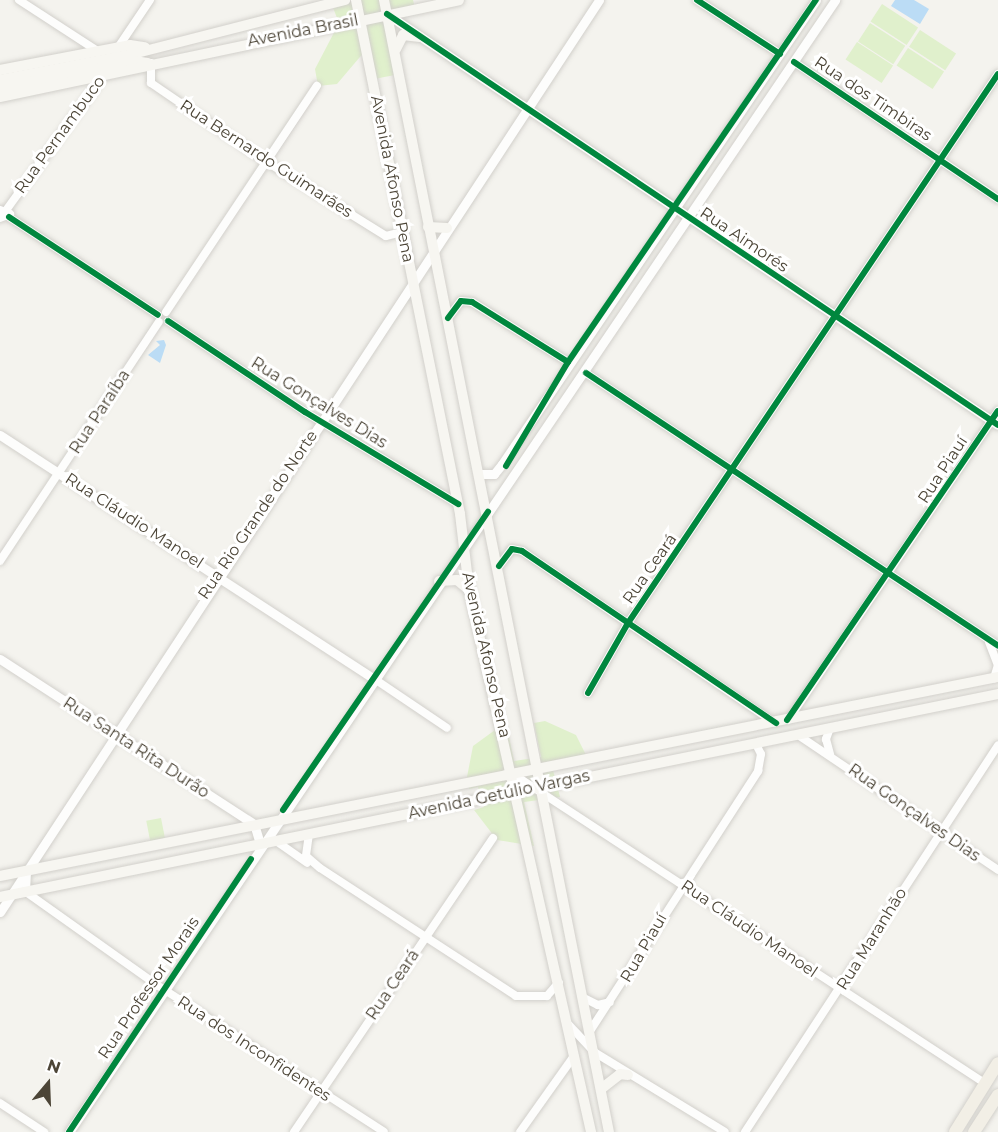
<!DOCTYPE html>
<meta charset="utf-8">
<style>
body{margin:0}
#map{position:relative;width:998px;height:1132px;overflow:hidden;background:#f4f3ee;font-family:Montserrat,sans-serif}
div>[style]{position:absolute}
.green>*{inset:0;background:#e0f0cc;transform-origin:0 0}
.water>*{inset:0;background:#bbdcf5}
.roads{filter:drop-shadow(0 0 2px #d2d0cb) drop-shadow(0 0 2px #d2d0cb)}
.minor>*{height:8px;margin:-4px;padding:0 4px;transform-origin:4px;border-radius:4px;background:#fdfdfc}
.tertiary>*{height:9px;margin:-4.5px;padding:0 4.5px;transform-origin:4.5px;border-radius:4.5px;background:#fdfdfc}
.secondary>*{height:10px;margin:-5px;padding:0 5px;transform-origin:5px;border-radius:5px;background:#f7f6f1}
.primary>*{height:12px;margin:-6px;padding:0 6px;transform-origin:6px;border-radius:6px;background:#f2efe6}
.cycleway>*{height:6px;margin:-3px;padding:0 3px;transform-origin:3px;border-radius:3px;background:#00873e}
span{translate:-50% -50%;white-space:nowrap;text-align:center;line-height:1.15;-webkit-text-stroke:6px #fff;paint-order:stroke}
.street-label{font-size:16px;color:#4c4537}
.north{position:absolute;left:18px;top:1054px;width:60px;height:60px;-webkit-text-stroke:4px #fff;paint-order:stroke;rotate:19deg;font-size:16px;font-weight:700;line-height:24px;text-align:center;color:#4c4537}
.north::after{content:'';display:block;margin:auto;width:21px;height:27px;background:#4c4537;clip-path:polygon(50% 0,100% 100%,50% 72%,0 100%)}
</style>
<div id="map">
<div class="green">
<div style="clip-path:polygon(330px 0,413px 0,415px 8px,387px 14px,400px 74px,374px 79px,365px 51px,337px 84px,318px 86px,315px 69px,339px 23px)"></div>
<div style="left:882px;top:4px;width:43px;height:21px;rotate:33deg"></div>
<div style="left:870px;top:23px;width:42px;height:22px;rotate:33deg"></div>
<div style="left:920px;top:30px;width:43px;height:20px;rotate:33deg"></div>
<div style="left:857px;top:42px;width:43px;height:21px;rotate:33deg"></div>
<div style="left:908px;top:48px;width:43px;height:21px;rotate:33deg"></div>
<div style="clip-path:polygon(545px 721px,576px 735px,590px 763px,553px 770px,560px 797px,524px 802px,534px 846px,497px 840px,474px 810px,484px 807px,478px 787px,469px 789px,467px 777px,473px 746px,506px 722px,514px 761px,541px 757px,534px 723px)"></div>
<div style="left:161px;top:818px;width:21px;height:15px;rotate:79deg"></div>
</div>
<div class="water">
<div style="clip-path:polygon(895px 0,914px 0,929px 9px,920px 24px,891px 6px)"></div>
<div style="clip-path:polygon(164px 340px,166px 345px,160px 363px,148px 355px,160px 345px,156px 341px)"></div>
</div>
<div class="roads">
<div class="minor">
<div style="left:19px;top:0;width:92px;rotate:33deg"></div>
<div style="left:697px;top:0;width:99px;rotate:33deg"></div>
<div style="left:117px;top:49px;width:59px;rotate:-56deg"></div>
<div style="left:794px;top:62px;width:246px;rotate:33.9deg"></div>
<div style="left:151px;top:63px;width:20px;rotate:90deg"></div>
<div style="left:151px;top:83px;width:140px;rotate:34.3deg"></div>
<div style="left:267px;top:162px;width:140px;rotate:31.9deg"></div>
<div style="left:386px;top:236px;width:16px;rotate:-14deg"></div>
<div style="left:7px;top:209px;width:168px;rotate:-54.2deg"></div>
<div style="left:0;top:210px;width:11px;rotate:22deg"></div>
<div style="left:10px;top:214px;width:11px;rotate:158deg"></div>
<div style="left:9px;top:217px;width:178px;rotate:33.3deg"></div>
<div style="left:166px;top:312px;width:272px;rotate:-56.3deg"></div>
<div style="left:448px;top:318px;width:21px;rotate:-53deg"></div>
<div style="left:461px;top:301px;width:11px;rotate:5deg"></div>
<div style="left:472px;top:302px;width:113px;rotate:32deg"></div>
<div style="left:168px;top:321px;width:164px;rotate:33.6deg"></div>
<div style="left:305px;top:412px;width:179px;rotate:31deg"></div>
<div style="left:586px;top:373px;width:494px;rotate:33.5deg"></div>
<div style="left:0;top:561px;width:287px;rotate:-56.4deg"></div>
<div style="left:499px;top:566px;width:21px;rotate:-53deg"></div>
<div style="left:512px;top:549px;width:10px;rotate:11deg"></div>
<div style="left:522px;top:551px;width:305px;rotate:34.2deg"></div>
<div style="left:989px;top:642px;width:25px;rotate:69deg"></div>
<div style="left:998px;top:665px;width:14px;rotate:107deg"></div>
<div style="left:373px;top:678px;width:89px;rotate:34deg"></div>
<div style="left:588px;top:693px;width:81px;rotate:-60.3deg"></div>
<div style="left:628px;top:623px;width:662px;rotate:-56.02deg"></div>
<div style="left:788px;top:720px;width:374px;rotate:-55.8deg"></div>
<div style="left:830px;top:728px;width:12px;rotate:110deg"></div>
<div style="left:826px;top:739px;width:16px;rotate:75deg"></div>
<div style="left:798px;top:735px;width:241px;rotate:34deg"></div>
<div style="left:513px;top:774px;width:566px;rotate:33.24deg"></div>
<div style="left:309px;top:834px;width:22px;rotate:98deg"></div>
<div style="left:306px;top:856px;width:18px;rotate:41deg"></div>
<div style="left:320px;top:868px;width:234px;rotate:33.1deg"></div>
<div style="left:516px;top:996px;width:31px"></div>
<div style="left:547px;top:996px;width:18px;rotate:-49deg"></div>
<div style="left:276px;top:841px;width:38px;rotate:35deg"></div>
<div style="left:27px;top:872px;width:20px;rotate:93deg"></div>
<div style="left:26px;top:892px;width:161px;rotate:35.4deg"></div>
<div style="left:157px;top:985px;width:270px;rotate:32.9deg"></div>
<div style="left:582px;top:997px;width:18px;rotate:27deg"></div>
<div style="left:598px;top:1005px;width:12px;rotate:-14deg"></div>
<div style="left:569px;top:1025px;width:37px;rotate:47deg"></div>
<div style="left:594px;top:1052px;width:153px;rotate:31.4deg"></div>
<div style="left:590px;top:1031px;width:310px;rotate:-57.1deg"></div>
<div style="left:758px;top:771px;width:17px;rotate:-80deg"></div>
<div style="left:761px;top:754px;width:11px;rotate:-117deg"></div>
<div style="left:0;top:1103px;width:53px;rotate:33.4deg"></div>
<div style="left:294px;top:1132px;width:355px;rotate:-55.9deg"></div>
<div style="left:520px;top:1132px;width:93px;rotate:-54.6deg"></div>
<div style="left:745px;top:1132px;width:462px;rotate:-56.8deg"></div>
</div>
<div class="tertiary">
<div style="left:387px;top:14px;width:736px;rotate:33.93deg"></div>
<div style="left:0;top:435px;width:445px;rotate:33.1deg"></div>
<div style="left:479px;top:474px;width:15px"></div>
<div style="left:494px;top:474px;width:13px;rotate:-51deg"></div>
<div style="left:502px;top:464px;width:560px;rotate:-55.91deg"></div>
<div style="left:0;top:659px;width:303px;rotate:33deg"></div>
<div style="left:254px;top:824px;width:21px;rotate:73deg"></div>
<div style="left:0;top:912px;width:1091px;rotate:-56.7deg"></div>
<div style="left:69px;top:1132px;width:1367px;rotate:-55.91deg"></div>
</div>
<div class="secondary">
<div style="left:356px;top:0;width:524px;rotate:78.56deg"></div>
<div style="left:460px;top:514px;width:77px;rotate:83.2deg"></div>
<div style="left:469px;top:590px;width:556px;rotate:77.31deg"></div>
<div style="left:384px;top:0;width:1154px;rotate:78.76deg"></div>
<div style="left:396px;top:49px;width:16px;rotate:-63deg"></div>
<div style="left:403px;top:35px;width:17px;rotate:7deg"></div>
<div style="left:0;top:70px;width:132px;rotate:-10.9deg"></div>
<div style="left:130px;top:45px;width:15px;rotate:8deg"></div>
<div style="left:0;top:80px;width:136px;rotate:-11.1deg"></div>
<div style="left:133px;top:54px;width:219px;rotate:-14.3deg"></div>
<div style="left:0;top:88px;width:137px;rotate:-11.4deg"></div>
<div style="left:134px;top:61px;width:14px;rotate:8deg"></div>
<div style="left:0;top:97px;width:469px;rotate:-11.9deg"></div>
<div style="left:428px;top:227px;width:19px;rotate:3deg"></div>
<div style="left:439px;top:581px;width:18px;rotate:-3deg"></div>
<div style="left:457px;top:580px;width:16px;rotate:40deg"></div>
<div style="left:0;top:876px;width:1018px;rotate:-11.28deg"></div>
<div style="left:0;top:897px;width:1018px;rotate:-11.5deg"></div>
<div style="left:601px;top:1089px;width:24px;rotate:-38deg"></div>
<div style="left:620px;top:1074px;width:8px;rotate:7deg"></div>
</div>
<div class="primary">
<div style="left:955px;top:1132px;width:81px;rotate:-58.1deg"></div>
<div style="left:974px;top:1132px;width:44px;rotate:-57deg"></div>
</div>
</div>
<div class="cycleway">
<div style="left:697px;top:0;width:99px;rotate:33deg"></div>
<div style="left:387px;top:14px;width:736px;rotate:33.93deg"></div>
<div style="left:794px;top:62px;width:246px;rotate:33.9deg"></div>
<div style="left:9px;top:217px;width:178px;rotate:33.3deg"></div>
<div style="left:448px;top:318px;width:21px;rotate:-53deg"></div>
<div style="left:461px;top:301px;width:11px;rotate:5deg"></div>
<div style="left:472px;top:302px;width:113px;rotate:32deg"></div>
<div style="left:168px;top:321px;width:164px;rotate:33.6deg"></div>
<div style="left:305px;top:412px;width:179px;rotate:31deg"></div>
<div style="left:586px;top:373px;width:494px;rotate:33.5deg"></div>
<div style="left:506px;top:466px;width:121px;rotate:-59.2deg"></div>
<div style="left:568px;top:362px;width:439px;rotate:-55.6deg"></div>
<div style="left:499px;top:566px;width:21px;rotate:-53deg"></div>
<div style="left:512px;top:549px;width:10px;rotate:11deg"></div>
<div style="left:522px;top:551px;width:307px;rotate:34.1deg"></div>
<div style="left:588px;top:693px;width:81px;rotate:-60.3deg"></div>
<div style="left:628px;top:623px;width:662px;rotate:-56.02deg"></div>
<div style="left:787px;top:720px;width:374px;rotate:-55.7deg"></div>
<div style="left:283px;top:810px;width:362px;rotate:-55.5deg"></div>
<div style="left:69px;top:1132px;width:328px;rotate:-56.3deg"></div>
</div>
<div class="street-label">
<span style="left:303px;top:31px;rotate:-11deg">Avenida Brasil</span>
<span style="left:873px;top:99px;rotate:34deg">Rua dos Timbiras</span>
<span style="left:60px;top:135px;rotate:-54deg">Rua Pernambuco</span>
<span style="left:266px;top:159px;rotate:33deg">Rua Bernardo Guimarães</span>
<span style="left:392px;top:179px;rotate:79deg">Avenida Afonso Pena</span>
<span style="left:744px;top:240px;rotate:34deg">Rua Aimorés</span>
<span style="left:319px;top:403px;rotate:32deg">Rua Gonçalves Dias</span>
<span style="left:100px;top:412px;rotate:-57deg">Rua Paraíba</span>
<span style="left:943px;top:470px;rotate:-57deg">Rua Piauí</span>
<span style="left:258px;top:515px;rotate:-56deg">Rua Rio Grande do Norte</span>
<span style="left:134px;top:521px;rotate:33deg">Rua Cláudio Manoel</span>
<span style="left:650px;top:569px;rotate:-55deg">Rua Ceará</span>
<span style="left:486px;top:655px;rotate:77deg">Avenida Afonso Pena</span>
<span style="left:136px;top:748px;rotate:33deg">Rua Santa Rita Durão</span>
<span style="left:499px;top:795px;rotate:-12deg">Avenida Getúlio Vargas</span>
<span style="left:914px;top:813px;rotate:35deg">Rua Gonçalves Dias</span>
<span style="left:749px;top:929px;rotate:34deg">Rua Cláudio Manoel</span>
<span style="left:872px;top:939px;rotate:-58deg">Rua Maranhão</span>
<span style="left:644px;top:948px;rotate:-60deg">Rua Piauí</span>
<span style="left:393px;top:985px;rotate:-56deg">Rua Ceará</span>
<span style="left:149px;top:988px;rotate:-56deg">Rua Professor Morais</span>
<span style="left:254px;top:1049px;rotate:33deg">Rua dos Inconfidentes</span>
</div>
<div class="north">N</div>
</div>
